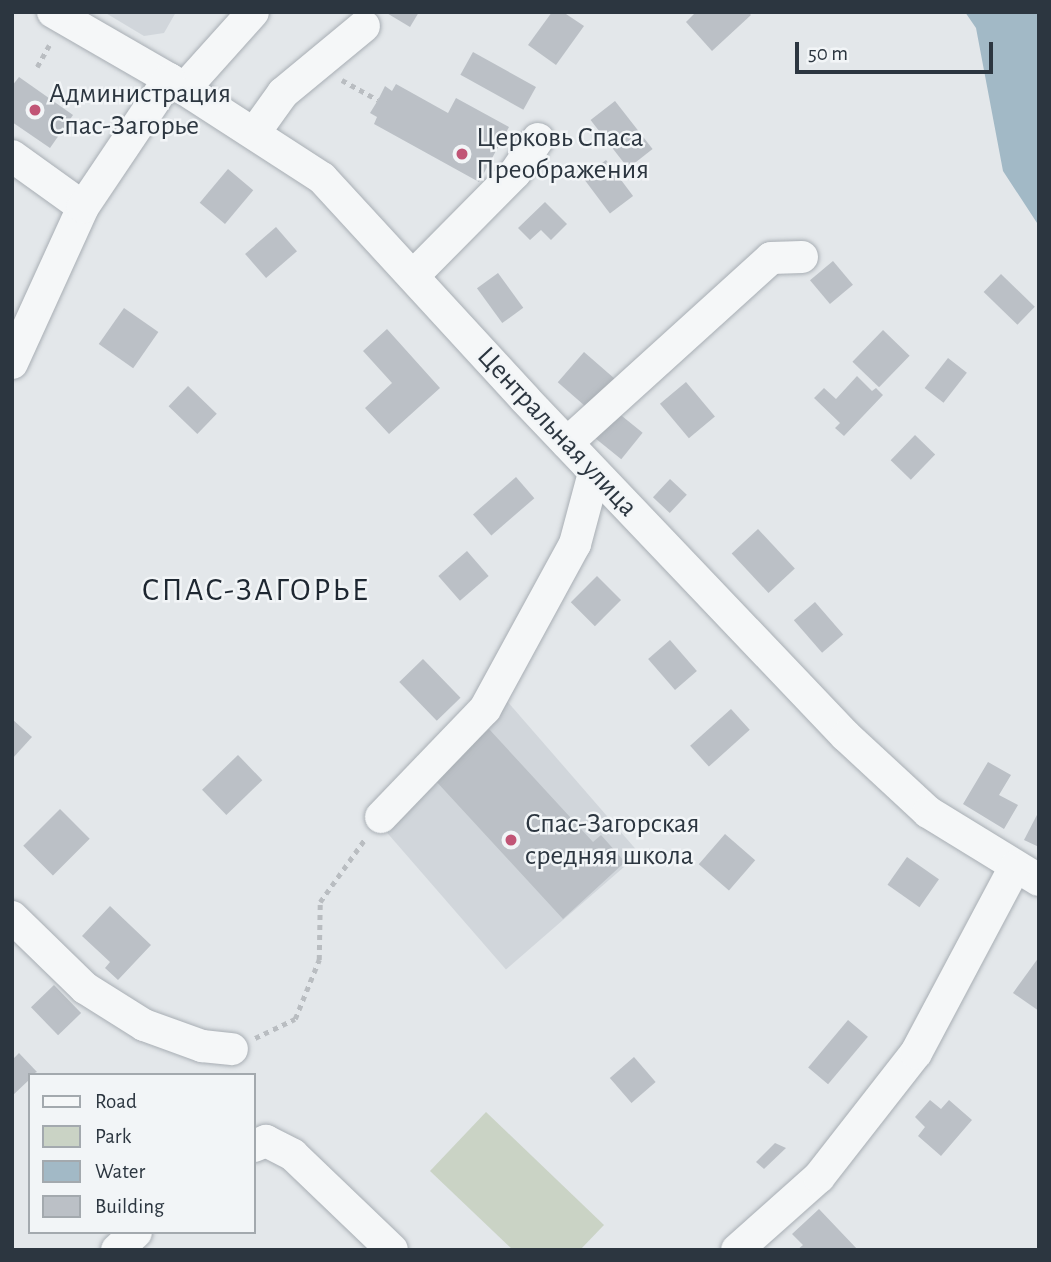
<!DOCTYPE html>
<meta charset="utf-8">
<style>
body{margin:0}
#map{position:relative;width:1051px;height:1262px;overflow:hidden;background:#e3e7ea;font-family:"Alegreya Sans",sans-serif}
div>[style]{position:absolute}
.built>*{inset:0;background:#d1d6db;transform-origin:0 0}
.green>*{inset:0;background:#cad3c5}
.water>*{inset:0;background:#a2b9c6}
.building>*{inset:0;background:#bbc0c6;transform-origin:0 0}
.path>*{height:4.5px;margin-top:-2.25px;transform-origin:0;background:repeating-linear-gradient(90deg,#b9bdc1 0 5px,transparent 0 10px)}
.roads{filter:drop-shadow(0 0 2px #a8aeb4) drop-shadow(0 0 2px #a8aeb4)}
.minor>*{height:32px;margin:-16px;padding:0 16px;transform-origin:16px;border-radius:16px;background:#f5f7f8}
.dots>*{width:19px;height:19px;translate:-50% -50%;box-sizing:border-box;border:4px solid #f2f5f7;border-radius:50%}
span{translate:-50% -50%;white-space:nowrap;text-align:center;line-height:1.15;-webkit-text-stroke:5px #f2f5f7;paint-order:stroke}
.poi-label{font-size:28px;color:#2c3640}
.left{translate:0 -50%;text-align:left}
.street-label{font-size:28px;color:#2c3640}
.quarter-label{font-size:32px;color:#1e2731;letter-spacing:2px}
.frame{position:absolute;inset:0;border:14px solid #2c3640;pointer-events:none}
.legend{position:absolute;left:28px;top:1073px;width:228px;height:161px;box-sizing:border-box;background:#f2f5f7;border:2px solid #a3a9ae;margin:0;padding:9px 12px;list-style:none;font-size:21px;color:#2c3640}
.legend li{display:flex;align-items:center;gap:14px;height:35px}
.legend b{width:35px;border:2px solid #a3a9ae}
.scale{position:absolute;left:795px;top:42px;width:198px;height:32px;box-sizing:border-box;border:4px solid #2c3640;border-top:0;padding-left:9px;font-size:21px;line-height:24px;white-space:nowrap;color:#2c3640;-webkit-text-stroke:5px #f2f5f7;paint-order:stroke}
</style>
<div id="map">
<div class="built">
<div style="clip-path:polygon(104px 12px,176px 12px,164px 33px,144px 36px)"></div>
<div style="left:507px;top:701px;width:202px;height:177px;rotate:49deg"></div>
</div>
<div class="green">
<div style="clip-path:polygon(486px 1112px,604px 1225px,580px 1250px,513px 1250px,430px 1171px)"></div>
</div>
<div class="water">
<div style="clip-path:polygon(965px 12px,1039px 12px,1039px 226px,1003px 171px,976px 28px)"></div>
</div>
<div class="building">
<div style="clip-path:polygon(385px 12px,419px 12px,410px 27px)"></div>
<div style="clip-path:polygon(552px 12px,563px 12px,584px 26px,556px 65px,528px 45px)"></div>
<div style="clip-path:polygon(696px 12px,748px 12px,751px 15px,712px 51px,686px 22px)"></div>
<div style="left:473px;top:52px;width:72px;height:26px;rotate:29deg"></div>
<div style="clip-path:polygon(19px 77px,73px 115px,50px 148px,12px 122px,12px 86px)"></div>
<div style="clip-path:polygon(396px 84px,448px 113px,456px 98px,509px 127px,479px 182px,374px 124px,377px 117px,370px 113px,378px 100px,385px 86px,392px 91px)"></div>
<div style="left:615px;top:101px;width:61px;height:31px;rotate:52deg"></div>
<div style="left:606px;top:160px;width:45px;height:29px;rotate:53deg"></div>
<div style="left:228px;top:169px;width:33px;height:44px;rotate:40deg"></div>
<div style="clip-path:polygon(545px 202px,567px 224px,551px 240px,541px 230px,530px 240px,518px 228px)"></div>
<div style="left:276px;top:227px;width:32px;height:41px;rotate:49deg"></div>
<div style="left:833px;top:261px;width:31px;height:30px;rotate:50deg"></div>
<div style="left:498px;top:273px;width:43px;height:26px;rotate:54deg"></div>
<div style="left:1001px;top:274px;width:47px;height:25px;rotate:44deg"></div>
<div style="left:124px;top:308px;width:42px;height:44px;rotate:35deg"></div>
<div style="clip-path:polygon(387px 329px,440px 388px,389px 434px,365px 408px,392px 383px,363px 351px)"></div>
<div style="left:883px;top:330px;width:37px;height:44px;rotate:44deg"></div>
<div style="left:584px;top:352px;width:43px;height:40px;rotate:41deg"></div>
<div style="left:948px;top:358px;width:24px;height:38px;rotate:38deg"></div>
<div style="clip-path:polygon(857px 376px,872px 391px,876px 388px,883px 395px,844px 436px,835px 428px,840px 423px,814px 398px,824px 388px,836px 399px)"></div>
<div style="left:686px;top:382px;width:45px;height:34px;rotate:50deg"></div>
<div style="left:188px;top:386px;width:40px;height:28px;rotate:44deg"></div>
<div style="left:617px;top:412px;width:33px;height:34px;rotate:39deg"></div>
<div style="left:915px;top:435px;width:28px;height:35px;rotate:44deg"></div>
<div style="left:516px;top:477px;width:28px;height:57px;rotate:49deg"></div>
<div style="left:670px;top:479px;width:23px;height:25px;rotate:43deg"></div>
<div style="left:758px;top:529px;width:54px;height:36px;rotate:47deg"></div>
<div style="left:467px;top:551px;width:33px;height:38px;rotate:49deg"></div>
<div style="left:597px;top:576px;width:34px;height:37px;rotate:45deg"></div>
<div style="left:815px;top:602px;width:43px;height:28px;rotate:49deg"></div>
<div style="left:670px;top:640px;width:41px;height:29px;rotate:49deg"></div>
<div style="left:423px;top:659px;width:54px;height:33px;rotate:46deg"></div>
<div style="left:731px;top:709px;width:28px;height:55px;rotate:48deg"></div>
<div style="clip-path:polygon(12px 719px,32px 737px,12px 759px)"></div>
<div style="clip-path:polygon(489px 729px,593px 842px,601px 835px,625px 862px,563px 919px,434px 779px)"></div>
<div style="left:238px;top:755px;width:35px;height:50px;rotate:46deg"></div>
<div style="clip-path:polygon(988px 762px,1011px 775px,999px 795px,1018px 805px,1004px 829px,963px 804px)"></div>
<div style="left:60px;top:809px;width:42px;height:52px;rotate:45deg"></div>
<div style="clip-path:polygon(1039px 811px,1039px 847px,1024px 840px)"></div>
<div style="left:725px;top:834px;width:40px;height:40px;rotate:41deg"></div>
<div style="left:907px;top:857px;width:39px;height:34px;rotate:35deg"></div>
<div style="clip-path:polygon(110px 906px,151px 945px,118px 980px,105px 968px,110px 962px,82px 936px)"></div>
<div style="clip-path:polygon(1039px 957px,1039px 1011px,1013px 993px)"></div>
<div style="left:54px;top:985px;width:39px;height:32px;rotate:46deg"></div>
<div style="left:848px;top:1020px;width:26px;height:62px;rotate:40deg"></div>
<div style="clip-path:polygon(19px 1053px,37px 1072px,30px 1075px,30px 1079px,12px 1096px,12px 1060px)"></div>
<div style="left:634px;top:1057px;width:33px;height:32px;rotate:49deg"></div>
<div style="clip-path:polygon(930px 1100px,941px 1109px,949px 1100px,972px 1120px,941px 1156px,918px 1136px,925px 1127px,915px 1117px)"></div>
<div style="clip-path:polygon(775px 1143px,786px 1148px,764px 1169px,756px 1162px)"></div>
<div style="clip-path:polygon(819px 1209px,858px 1250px,797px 1250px,803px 1245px,792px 1234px)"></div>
</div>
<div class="path">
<div style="left:37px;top:67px;width:25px;rotate:-61deg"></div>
<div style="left:342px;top:80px;width:41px;rotate:29.1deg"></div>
<div style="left:255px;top:1038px;width:44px;rotate:-25.4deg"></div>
<div style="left:295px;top:1019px;width:64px;rotate:-67.9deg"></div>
<div style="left:319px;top:960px;width:58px;rotate:-89deg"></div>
<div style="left:320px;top:902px;width:77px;rotate:-54.5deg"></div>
</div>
<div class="roads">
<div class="minor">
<div style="left:53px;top:12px;width:134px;rotate:30deg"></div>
<div style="left:169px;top:79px;width:182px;rotate:32.9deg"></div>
<div style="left:322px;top:178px;width:300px;rotate:47.4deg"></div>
<div style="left:525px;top:399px;width:465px;rotate:46.4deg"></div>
<div style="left:846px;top:736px;width:112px;rotate:42.8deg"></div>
<div style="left:928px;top:812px;width:130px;rotate:31.5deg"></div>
<div style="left:184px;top:89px;width:103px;rotate:-48.1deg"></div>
<div style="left:255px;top:132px;width:48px;rotate:-54.3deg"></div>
<div style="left:283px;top:93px;width:105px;rotate:-39.6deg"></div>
<div style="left:12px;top:156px;width:87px;rotate:35.7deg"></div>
<div style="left:413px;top:276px;width:145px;rotate:-45.3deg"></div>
<div style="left:515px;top:173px;width:41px;rotate:-55.9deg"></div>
<div style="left:12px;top:363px;width:171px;rotate:-65.5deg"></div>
<div style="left:83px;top:207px;width:154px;rotate:-56.1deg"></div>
<div style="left:567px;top:443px;width:275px;rotate:-42.2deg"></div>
<div style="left:771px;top:258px;width:31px;rotate:-2deg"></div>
<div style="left:381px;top:817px;width:150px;rotate:-46.1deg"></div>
<div style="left:485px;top:709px;width:188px;rotate:-61.4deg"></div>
<div style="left:575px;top:544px;width:73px;rotate:-75deg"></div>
<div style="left:12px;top:917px;width:102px;rotate:44.2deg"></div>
<div style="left:85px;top:988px;width:70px;rotate:32.1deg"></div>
<div style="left:144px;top:1025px;width:62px;rotate:19.9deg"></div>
<div style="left:202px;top:1046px;width:30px;rotate:6deg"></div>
<div style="left:254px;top:1146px;width:13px;rotate:-23deg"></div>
<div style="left:266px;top:1141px;width:30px;rotate:27deg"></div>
<div style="left:293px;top:1155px;width:137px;rotate:43.8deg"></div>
<div style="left:117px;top:1250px;width:26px;rotate:-43deg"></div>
<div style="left:737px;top:1250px;width:110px;rotate:-41.7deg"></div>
<div style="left:819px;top:1177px;width:157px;rotate:-52deg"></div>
<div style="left:916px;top:1053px;width:211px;rotate:-62deg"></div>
</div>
</div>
<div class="dots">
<div style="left:35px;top:110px;background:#c15576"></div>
<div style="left:462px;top:154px;background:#c15576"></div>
<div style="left:511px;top:840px;background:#c15576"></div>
</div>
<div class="poi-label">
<span class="left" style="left:49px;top:110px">Администрация<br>Спас-Загорье</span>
<span class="left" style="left:476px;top:154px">Церковь Спаса<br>Преображения</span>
<span class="left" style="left:525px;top:840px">Спас-Загорская<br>средняя школа</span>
</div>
<div class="street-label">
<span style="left:557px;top:432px;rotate:47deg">Центральная улица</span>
</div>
<div class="quarter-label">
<span style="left:256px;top:590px">СПАС-ЗАГОРЬЕ</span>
</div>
<div class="frame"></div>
<ul class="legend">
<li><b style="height:9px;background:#f5f7f8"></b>Road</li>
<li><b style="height:19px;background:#cad3c5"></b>Park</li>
<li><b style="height:19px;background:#a2b9c6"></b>Water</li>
<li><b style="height:19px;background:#bbc0c6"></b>Building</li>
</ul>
<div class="scale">50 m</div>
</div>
